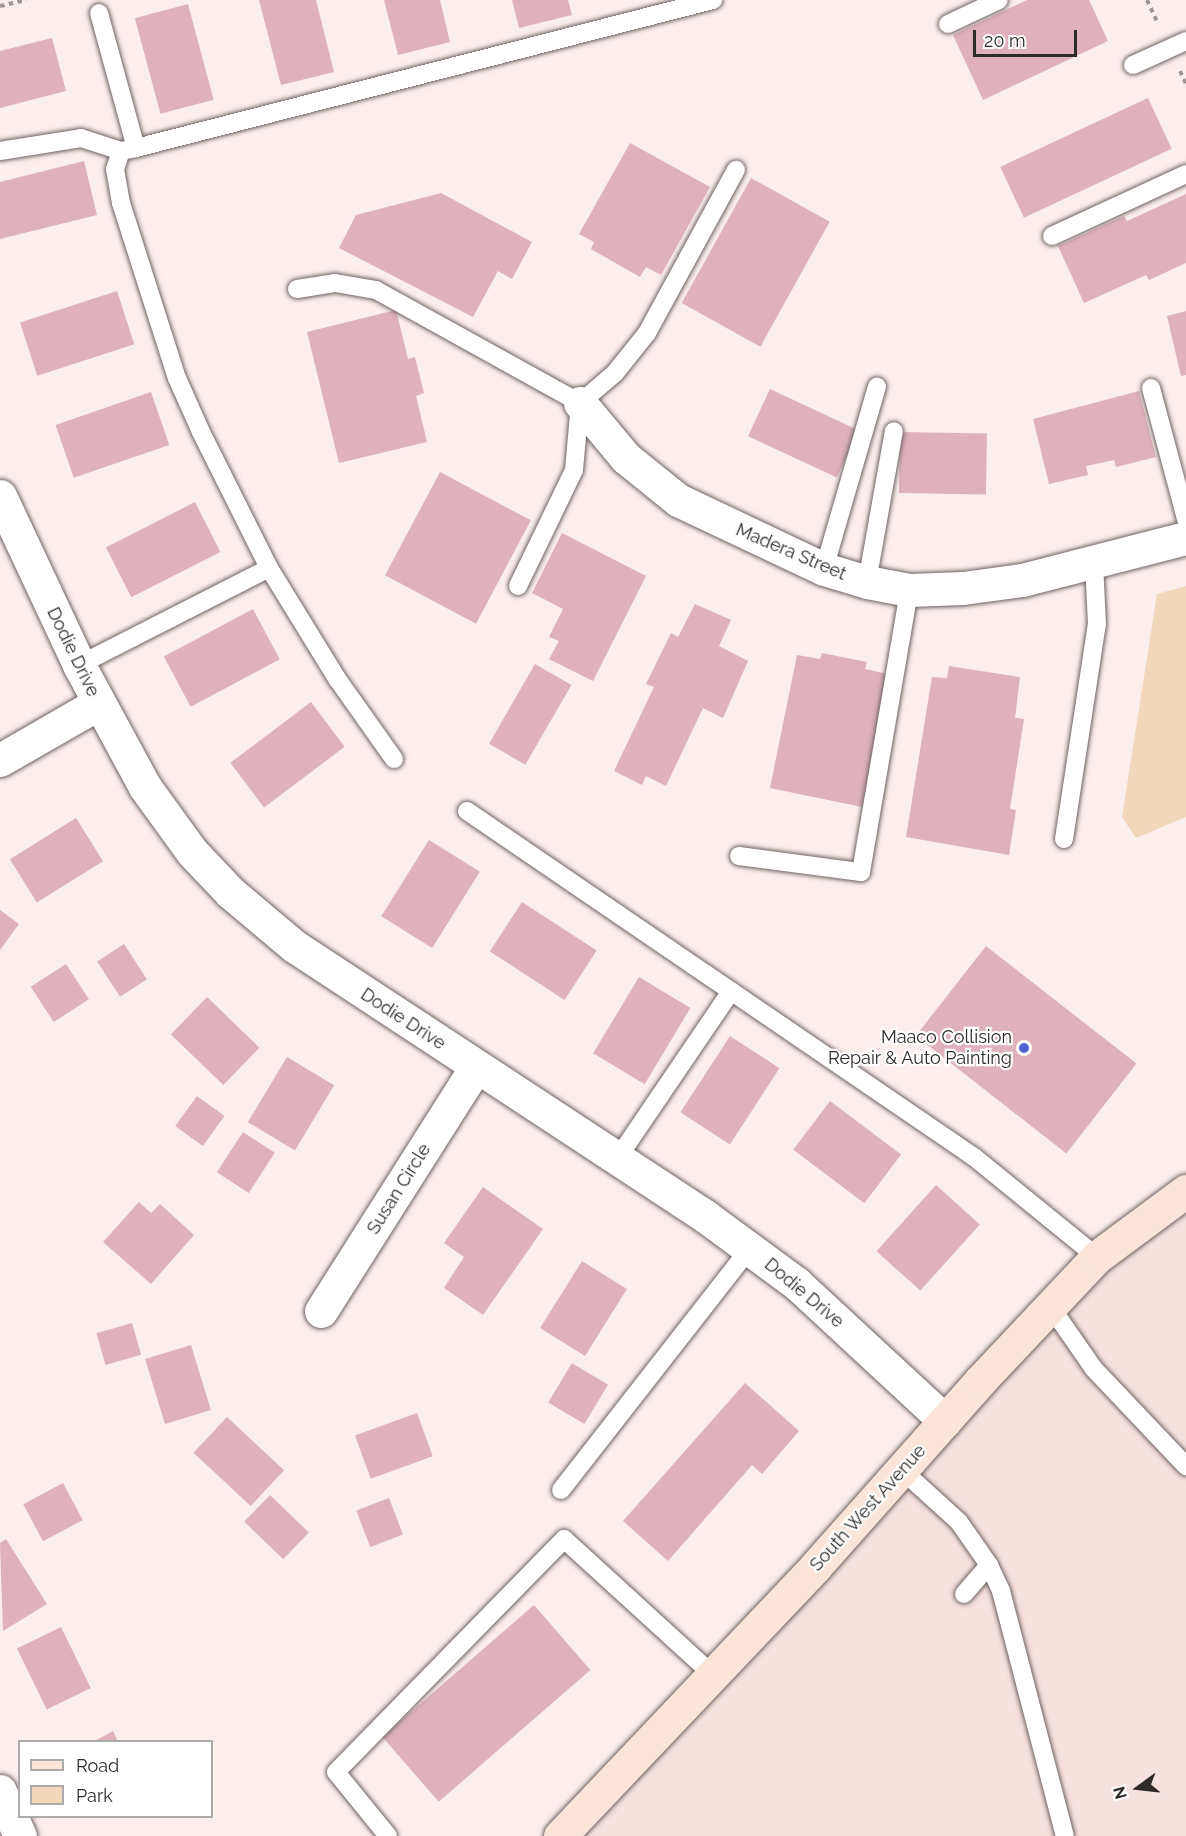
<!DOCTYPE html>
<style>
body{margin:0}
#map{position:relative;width:1186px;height:1836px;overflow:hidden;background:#fbeeed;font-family:Raleway,sans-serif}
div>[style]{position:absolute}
.built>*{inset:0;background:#f7e1df}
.green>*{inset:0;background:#f2d7ba}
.building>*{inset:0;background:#deb1bc;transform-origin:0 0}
.path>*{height:4px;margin-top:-2px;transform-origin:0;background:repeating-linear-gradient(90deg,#9f9695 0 4.5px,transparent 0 9px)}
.roads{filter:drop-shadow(0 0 2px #6e6362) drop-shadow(0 0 2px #6e6362)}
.lane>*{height:18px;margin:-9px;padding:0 9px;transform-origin:9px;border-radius:9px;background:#fff}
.street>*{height:33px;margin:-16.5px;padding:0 16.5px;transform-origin:16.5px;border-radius:16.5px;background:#fff}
.secondary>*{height:33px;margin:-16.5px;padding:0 16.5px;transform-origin:16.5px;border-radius:16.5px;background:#fce4d9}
.dots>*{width:16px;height:16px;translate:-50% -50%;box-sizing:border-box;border:3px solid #fff;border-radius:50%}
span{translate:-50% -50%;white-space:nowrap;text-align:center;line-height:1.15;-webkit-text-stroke:4.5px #fff;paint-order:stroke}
.street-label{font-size:18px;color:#2f2b2a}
.poi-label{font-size:18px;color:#2f2b2a}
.right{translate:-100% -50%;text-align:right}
.legend{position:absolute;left:18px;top:1740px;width:195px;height:78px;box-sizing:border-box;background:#fff;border:2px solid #acaaaa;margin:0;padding:8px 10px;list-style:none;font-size:18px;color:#2f2b2a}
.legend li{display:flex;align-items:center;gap:12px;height:30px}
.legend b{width:30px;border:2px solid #acaaaa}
.north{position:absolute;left:1108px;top:1758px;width:60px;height:60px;-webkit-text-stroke:4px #fff;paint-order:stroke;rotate:255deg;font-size:16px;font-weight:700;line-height:24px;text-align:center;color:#2f2b2a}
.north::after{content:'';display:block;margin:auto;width:21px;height:27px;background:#2f2b2a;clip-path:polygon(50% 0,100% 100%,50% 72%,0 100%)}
.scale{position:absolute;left:973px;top:30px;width:104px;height:27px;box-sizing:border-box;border:3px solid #2f2b2a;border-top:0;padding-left:8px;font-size:18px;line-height:21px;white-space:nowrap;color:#2f2b2a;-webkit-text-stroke:4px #fff;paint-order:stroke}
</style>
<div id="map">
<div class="built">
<div style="clip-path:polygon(1186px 1194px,1186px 1836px,565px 1836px,946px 1422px)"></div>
</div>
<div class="green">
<div style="clip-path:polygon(1186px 586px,1186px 817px,1136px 838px,1122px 817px,1157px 594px)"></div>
</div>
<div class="building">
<div style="clip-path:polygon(259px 0,316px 0,334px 72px,281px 85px)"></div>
<div style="clip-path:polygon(384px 0,440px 0,450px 42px,398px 55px)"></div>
<div style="clip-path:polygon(512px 0,568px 0,572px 15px,519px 28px)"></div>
<div style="clip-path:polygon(1027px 0,1089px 0,1108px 41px,983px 100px,953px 35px)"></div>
<div style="left:188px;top:4px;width:99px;height:55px;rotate:75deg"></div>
<div style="clip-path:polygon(52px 38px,66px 91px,0 108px,0 51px)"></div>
<div style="left:1148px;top:98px;width:56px;height:163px;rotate:65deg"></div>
<div style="clip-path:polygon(630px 143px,710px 187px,661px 275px,646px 267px,640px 277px,591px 249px,594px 242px,579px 234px)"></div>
<div style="clip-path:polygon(84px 161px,97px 215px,0 239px,0 182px)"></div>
<div style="left:751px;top:178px;width:90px;height:143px;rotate:29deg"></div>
<div style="clip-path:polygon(441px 193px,532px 242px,512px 279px,498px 271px,473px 317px,339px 248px,356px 215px)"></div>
<div style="clip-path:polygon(1186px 194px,1186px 263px,1149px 280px,1146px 275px,1084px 303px,1058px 246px,1124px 216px,1127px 221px)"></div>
<div style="left:117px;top:291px;width:56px;height:102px;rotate:72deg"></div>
<div style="clip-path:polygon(396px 310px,408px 359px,415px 357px,424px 393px,416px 396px,427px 442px,339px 463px,307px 332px)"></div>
<div style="clip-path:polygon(1186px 311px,1186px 375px,1181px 376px,1167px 316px)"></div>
<div style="left:770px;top:389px;width:98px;height:52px;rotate:25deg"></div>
<div style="clip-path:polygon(1139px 391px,1156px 457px,1116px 467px,1114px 460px,1086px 466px,1088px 475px,1049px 484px,1033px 419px)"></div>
<div style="left:151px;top:392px;width:56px;height:101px;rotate:71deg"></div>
<div style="left:900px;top:432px;width:87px;height:61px;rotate:1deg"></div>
<div style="left:440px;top:472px;width:103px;height:117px;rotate:28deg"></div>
<div style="left:195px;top:502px;width:56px;height:100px;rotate:63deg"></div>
<div style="clip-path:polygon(562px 533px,646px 576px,593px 681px,549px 659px,559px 641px,549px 637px,563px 609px,532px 593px)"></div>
<div style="clip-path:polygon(695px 604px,731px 620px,719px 646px,748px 661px,723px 718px,703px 708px,666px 786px,646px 776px,642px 785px,614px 771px,654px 687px,646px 684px,671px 633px,678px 637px)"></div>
<div style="left:253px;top:609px;width:57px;height:101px;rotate:62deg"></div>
<div style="clip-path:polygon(822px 653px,867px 662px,865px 669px,888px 674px,862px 807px,770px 788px,797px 655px,820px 659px)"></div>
<div style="left:535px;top:664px;width:42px;height:92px;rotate:30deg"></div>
<div style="clip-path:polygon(949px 666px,1020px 677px,1015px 718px,1024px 719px,1010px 809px,1016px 810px,1009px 855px,906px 837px,932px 677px,947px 678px)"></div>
<div style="left:311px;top:702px;width:56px;height:101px;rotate:53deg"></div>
<div style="left:76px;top:818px;width:51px;height:78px;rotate:58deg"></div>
<div style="left:429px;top:840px;width:60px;height:90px;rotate:32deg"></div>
<div style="left:522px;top:902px;width:89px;height:59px;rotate:33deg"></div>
<div style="clip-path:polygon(0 910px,19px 924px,0 950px)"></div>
<div style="left:124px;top:944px;width:42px;height:32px;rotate:57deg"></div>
<div style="left:986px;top:946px;width:191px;height:114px;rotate:38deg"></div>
<div style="left:66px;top:964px;width:42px;height:42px;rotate:57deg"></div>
<div style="left:639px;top:977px;width:60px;height:89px;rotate:31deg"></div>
<div style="left:207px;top:997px;width:73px;height:52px;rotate:44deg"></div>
<div style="left:730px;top:1036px;width:59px;height:91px;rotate:33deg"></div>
<div style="left:287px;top:1057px;width:55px;height:76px;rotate:31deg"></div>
<div style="left:197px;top:1096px;width:34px;height:37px;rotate:36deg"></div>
<div style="left:830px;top:1101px;width:89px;height:61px;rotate:37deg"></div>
<div style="left:243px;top:1132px;width:38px;height:48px;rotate:33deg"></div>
<div style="left:936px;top:1185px;width:59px;height:89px;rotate:42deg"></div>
<div style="clip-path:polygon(483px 1187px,543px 1229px,483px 1315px,444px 1288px,464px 1257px,444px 1243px)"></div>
<div style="clip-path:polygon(139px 1202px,151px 1213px,160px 1204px,194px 1235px,151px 1284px,103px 1242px)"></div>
<div style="left:582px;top:1261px;width:53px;height:79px;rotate:32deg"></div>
<div style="left:132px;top:1323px;width:33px;height:37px;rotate:74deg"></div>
<div style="left:191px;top:1345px;width:68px;height:48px;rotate:73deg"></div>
<div style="left:572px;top:1363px;width:42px;height:46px;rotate:31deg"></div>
<div style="clip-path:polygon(745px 1383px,799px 1431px,762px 1474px,752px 1465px,668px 1561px,623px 1521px)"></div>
<div style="left:417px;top:1413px;width:46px;height:66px;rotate:70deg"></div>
<div style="left:227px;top:1417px;width:78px;height:49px;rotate:43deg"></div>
<div style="left:63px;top:1483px;width:42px;height:45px;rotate:62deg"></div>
<div style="left:270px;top:1495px;width:54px;height:37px;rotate:44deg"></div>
<div style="left:389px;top:1498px;width:39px;height:35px;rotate:69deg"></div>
<div style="clip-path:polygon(6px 1539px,47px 1604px,3px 1631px,0 1543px)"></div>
<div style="left:534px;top:1605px;width:86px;height:201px;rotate:49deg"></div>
<div style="left:61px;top:1627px;width:68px;height:49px;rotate:64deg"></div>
<div style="clip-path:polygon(113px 1731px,118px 1742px,93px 1742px)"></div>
</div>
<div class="path">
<div style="left:1147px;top:0;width:26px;rotate:65deg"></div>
<div style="left:0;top:6px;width:27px;rotate:-13deg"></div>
<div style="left:1180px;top:71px;width:14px;rotate:65deg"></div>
</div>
<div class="roads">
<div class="lane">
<div style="left:99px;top:13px;width:140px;rotate:74.7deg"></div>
<div style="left:948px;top:24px;width:56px;rotate:-25.2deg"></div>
<div style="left:1133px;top:65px;width:58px;rotate:-24.4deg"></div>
<div style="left:0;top:151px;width:82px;rotate:-9.1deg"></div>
<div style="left:81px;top:138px;width:42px;rotate:18deg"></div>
<div style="left:121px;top:151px;width:15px;rotate:-11deg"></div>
<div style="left:136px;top:148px;width:596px;rotate:-14.39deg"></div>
<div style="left:121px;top:151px;width:19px;rotate:108deg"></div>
<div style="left:115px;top:169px;width:35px;rotate:80deg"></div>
<div style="left:121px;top:203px;width:184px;rotate:72.3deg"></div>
<div style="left:177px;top:378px;width:59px;rotate:66deg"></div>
<div style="left:201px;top:432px;width:152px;rotate:63.4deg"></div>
<div style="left:269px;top:568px;width:132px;rotate:58.4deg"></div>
<div style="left:338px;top:680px;width:97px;rotate:54.7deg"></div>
<div style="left:1052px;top:236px;width:148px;rotate:-24.8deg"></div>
<div style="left:297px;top:289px;width:38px;rotate:-9deg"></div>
<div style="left:335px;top:283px;width:42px;rotate:9.7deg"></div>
<div style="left:376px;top:290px;width:233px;rotate:29deg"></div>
<div style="left:1151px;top:388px;width:136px;rotate:75deg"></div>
<div style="left:824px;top:569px;width:190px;rotate:-73.8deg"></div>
<div style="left:867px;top:582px;width:153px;rotate:-79.9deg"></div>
<div style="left:518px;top:586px;width:129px;rotate:-64.2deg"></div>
<div style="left:574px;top:470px;width:67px;rotate:-84.9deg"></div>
<div style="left:580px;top:403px;width:46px;rotate:-40.6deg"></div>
<div style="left:615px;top:373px;width:51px;rotate:-51.3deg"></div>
<div style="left:647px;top:333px;width:186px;rotate:-61.4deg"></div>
<div style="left:79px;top:665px;width:213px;rotate:-27deg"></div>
<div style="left:467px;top:811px;width:614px;rotate:34.31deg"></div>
<div style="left:974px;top:1157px;width:159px;rotate:39.1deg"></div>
<div style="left:1064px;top:839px;width:218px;rotate:-81.3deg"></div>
<div style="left:1097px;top:624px;width:61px;rotate:-92.8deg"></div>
<div style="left:739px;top:856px;width:123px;rotate:7.5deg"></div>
<div style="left:861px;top:872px;width:286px;rotate:-80.3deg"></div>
<div style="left:617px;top:1159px;width:203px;rotate:-55.8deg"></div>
<div style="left:1051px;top:1307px;width:75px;rotate:55.3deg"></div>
<div style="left:1094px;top:1369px;width:134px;rotate:46.5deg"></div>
<div style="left:903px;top:1471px;width:76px;rotate:42.3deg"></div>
<div style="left:959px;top:1522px;width:52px;rotate:55.1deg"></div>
<div style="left:989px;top:1565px;width:29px;rotate:65deg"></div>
<div style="left:1001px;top:1591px;width:253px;rotate:75.4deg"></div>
<div style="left:561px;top:1490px;width:306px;rotate:-52deg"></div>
<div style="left:964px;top:1594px;width:38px;rotate:-49deg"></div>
<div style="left:388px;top:1836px;width:82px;rotate:-129.1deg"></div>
<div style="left:336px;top:1772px;width:326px;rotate:-45.6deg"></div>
<div style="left:564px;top:1539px;width:202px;rotate:42.4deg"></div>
</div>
<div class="street">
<div style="left:580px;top:403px;width:72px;rotate:50.1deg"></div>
<div style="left:626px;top:458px;width:67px;rotate:38.9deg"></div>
<div style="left:678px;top:500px;width:161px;rotate:25.3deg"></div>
<div style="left:824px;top:569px;width:45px;rotate:16.8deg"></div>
<div style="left:867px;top:582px;width:43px;rotate:10.8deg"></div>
<div style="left:909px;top:590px;width:54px;rotate:-2.1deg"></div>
<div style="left:963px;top:588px;width:60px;rotate:-7.7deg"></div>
<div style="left:1022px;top:580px;width:169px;rotate:-14.4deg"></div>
<div style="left:0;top:496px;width:187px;rotate:64.9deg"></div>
<div style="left:79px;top:665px;width:139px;rotate:61.6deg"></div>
<div style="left:145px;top:787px;width:80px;rotate:54.1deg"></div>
<div style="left:192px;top:852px;width:57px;rotate:46.4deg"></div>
<div style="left:231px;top:893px;width:82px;rotate:40.1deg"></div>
<div style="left:294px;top:946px;width:492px;rotate:33.3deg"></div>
<div style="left:705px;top:1216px;width:113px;rotate:36.4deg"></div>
<div style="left:796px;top:1283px;width:203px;rotate:42.8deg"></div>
<div style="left:0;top:760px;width:114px;rotate:-29.9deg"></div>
<div style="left:321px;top:1311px;width:289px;rotate:-57.6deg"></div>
<div style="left:0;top:1791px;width:49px;rotate:66deg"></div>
</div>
<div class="secondary">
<div style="left:560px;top:1836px;width:371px;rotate:-46.5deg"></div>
<div style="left:815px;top:1567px;width:249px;rotate:-48.4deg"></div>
<div style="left:980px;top:1381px;width:170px;rotate:-46.7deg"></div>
<div style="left:1097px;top:1257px;width:111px;rotate:-36.6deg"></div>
</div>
</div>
<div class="dots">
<div style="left:1024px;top:1048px;background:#525fd6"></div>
</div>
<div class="street-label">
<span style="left:791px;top:552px;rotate:23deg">Madera Street</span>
<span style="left:73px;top:652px;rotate:64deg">Dodie Drive</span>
<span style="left:403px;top:1019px;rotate:33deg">Dodie Drive</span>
<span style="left:399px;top:1189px;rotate:-58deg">Susan Circle</span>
<span style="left:804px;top:1293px;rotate:40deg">Dodie Drive</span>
<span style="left:868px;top:1508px;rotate:-48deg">South West Avenue</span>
</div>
<div class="poi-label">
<span class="right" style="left:1012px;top:1048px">Maaco Collision<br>Repair &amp; Auto Painting</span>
</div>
<ul class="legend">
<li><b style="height:8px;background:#fce4d9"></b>Road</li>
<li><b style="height:16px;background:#f2d7ba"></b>Park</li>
</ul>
<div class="north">N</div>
<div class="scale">20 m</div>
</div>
